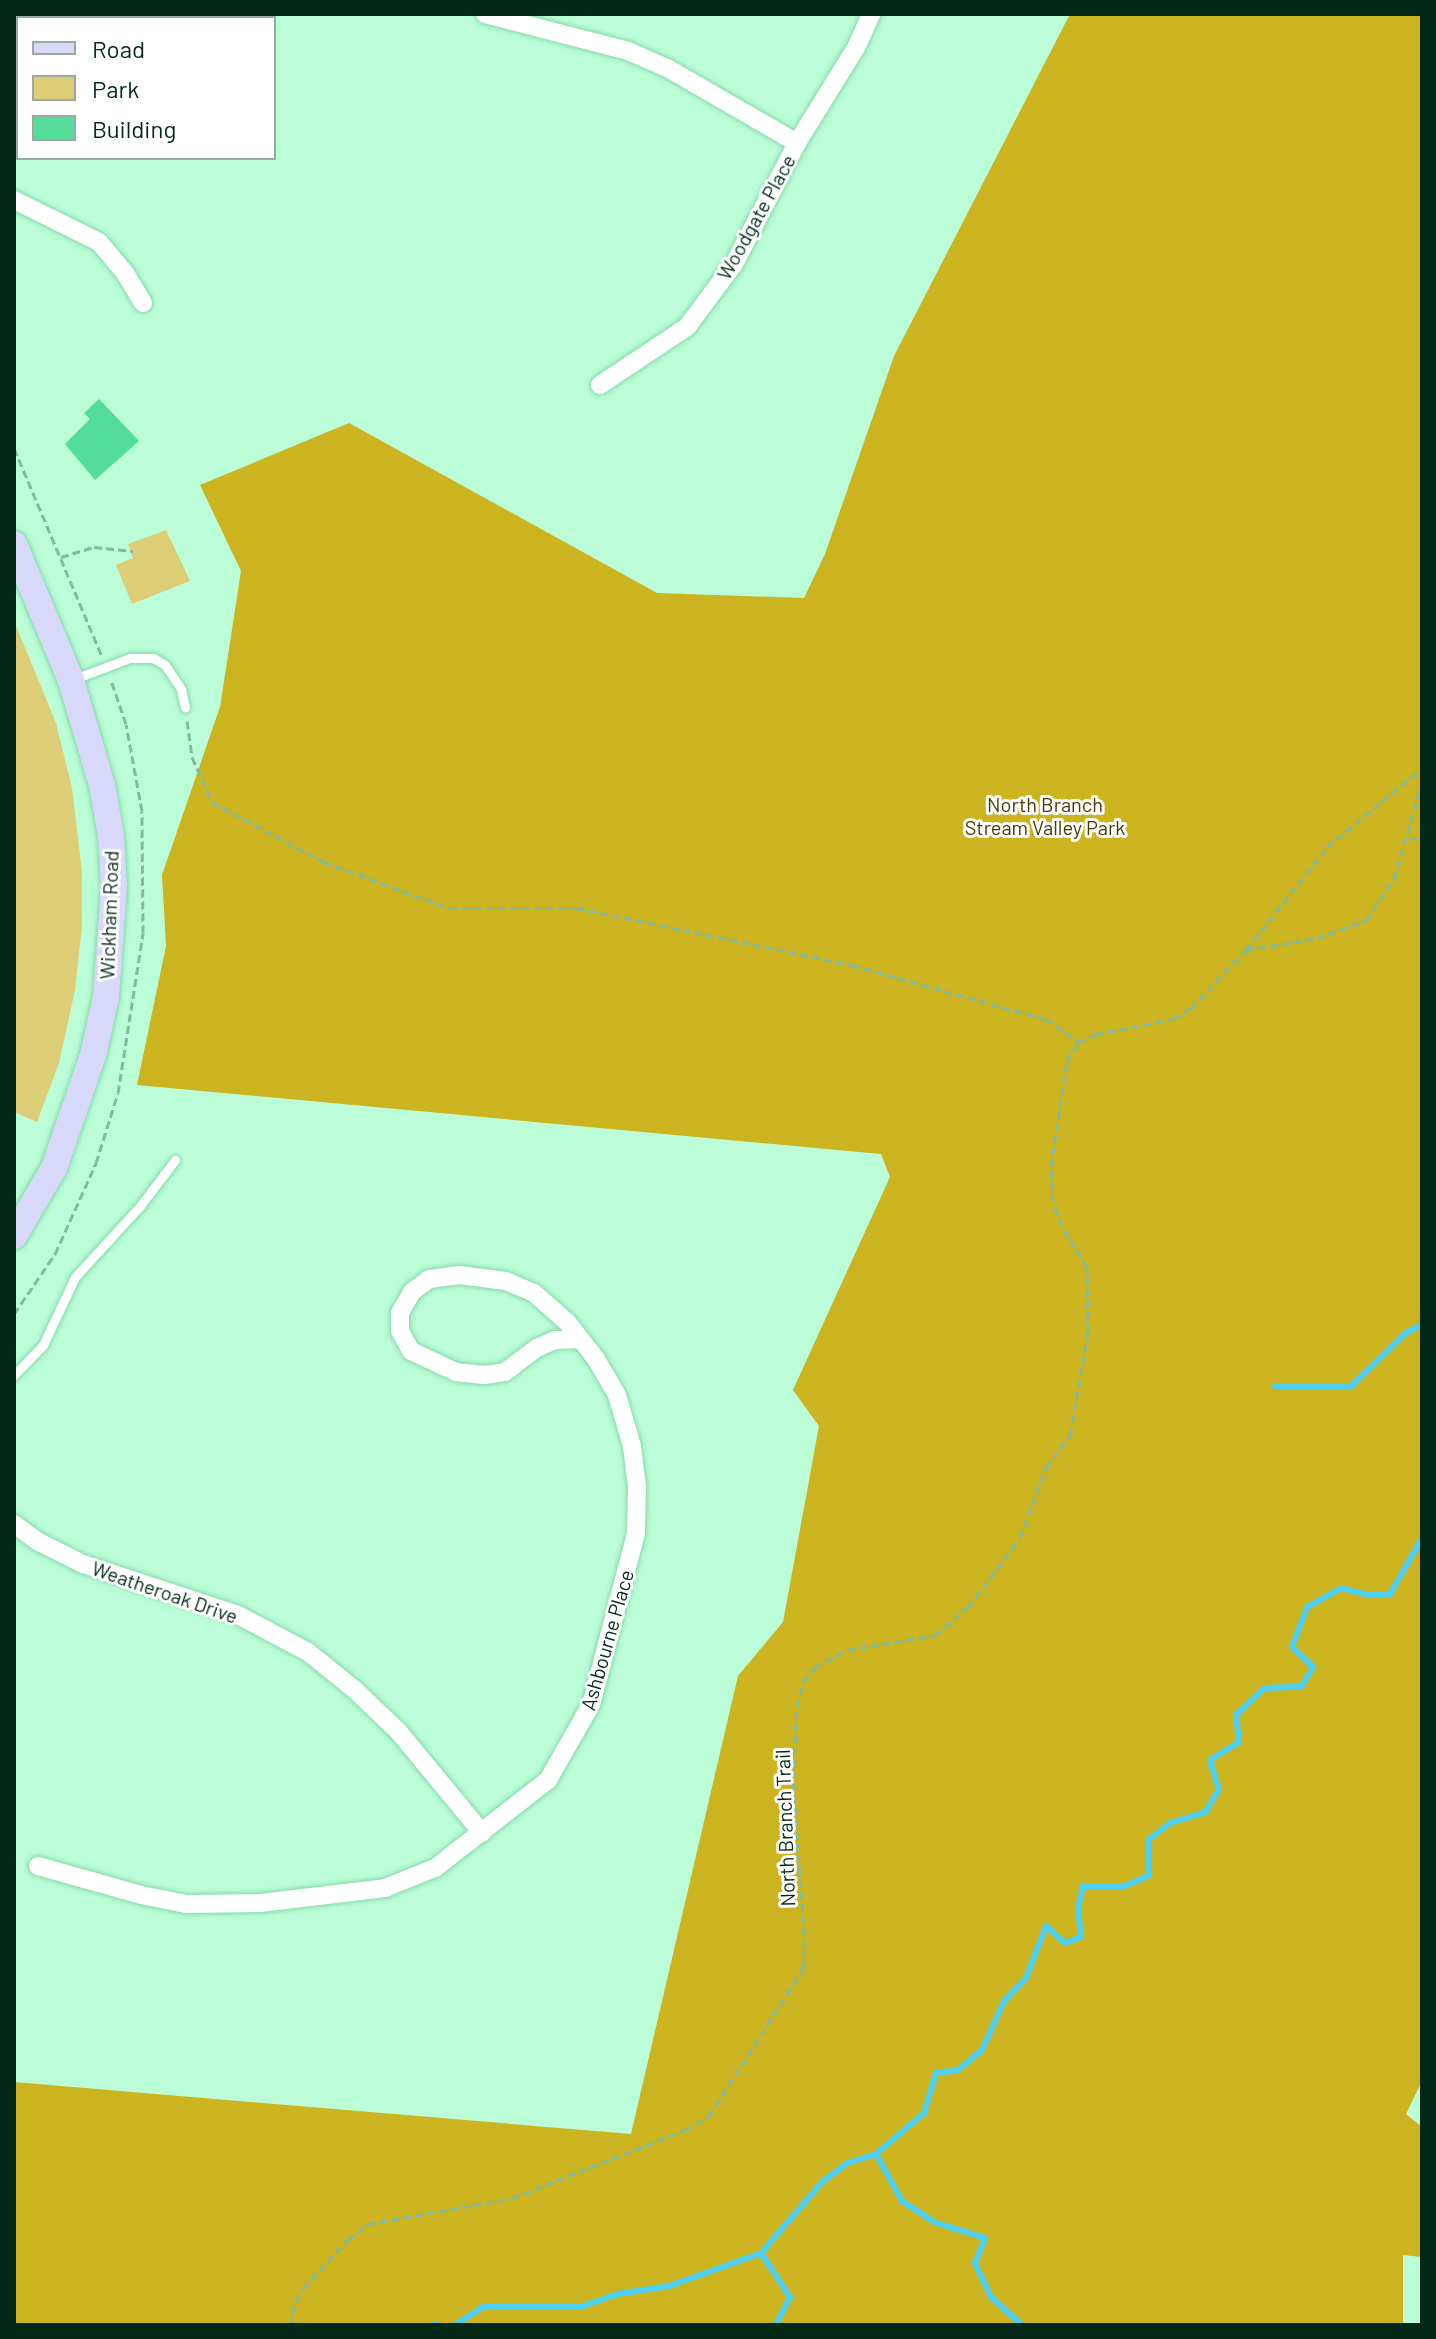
<!DOCTYPE html>
<style>
body{margin:0}
#map{position:relative;width:1436px;height:2339px;overflow:hidden;background:#bafdd6;font-family:Barlow,sans-serif}
div>[style]{position:absolute}
.green>*{inset:0;background:#ddcd77}
.forest>*{inset:0;background:#ccb420}
.stream>*{height:6px;margin:-3px;padding:0 3px;transform-origin:3px;border-radius:3px;background:#4ccff2}
.building>*{inset:0;background:#54dc9a}
.path>*{height:3px;margin-top:-1.5px;transform-origin:0;background:repeating-linear-gradient(90deg,#82bb9b 0 8px,transparent 0 12px)}
.roads{filter:drop-shadow(0 0 2px #84d9aa) drop-shadow(0 0 2px #84d9aa)}
.lane>*{height:9px;margin:-4.5px;padding:0 4.5px;transform-origin:4.5px;border-radius:4.5px;background:#fff}
.street>*{height:18px;margin:-9px;padding:0 9px;transform-origin:9px;border-radius:9px;background:#fff}
.secondary>*{height:26px;margin:-13px;padding:0 13px;transform-origin:13px;border-radius:13px;background:#d8d9fa}
span{translate:-50% -50%;white-space:nowrap;text-align:center;line-height:1.15;-webkit-text-stroke:6px #fff;paint-order:stroke}
.street-label{font-size:20px;color:#032817}
.park-label{font-size:20px;color:#453b00}
.frame{position:absolute;inset:0;border:16px solid #032817;pointer-events:none}
.legend{position:absolute;left:16px;top:16px;width:260px;height:144px;box-sizing:border-box;background:#fff;border:2px solid #9aa9a2;margin:0;padding:10px 14px;list-style:none;font-size:24px;color:#032817}
.legend li{display:flex;align-items:center;gap:16px;height:40px}
.legend b{width:40px;border:2px solid #9aa9a2}
</style>
<div id="map">
<div class="green">
<div style="clip-path:polygon(166px 530px,190px 581px,132px 604px,116px 565px,133px 558px,128px 544px)"></div>
<div style="clip-path:polygon(14px 621px,56px 723px,72px 788px,82px 872px,82px 925px,75px 990px,59px 1063px,37px 1122px,14px 1112px)"></div>
</div>
<div class="forest">
<div style="clip-path:polygon(1070px 14px,1422px 14px,1422px 2081px,1406px 2114px,1422px 2127px,1422px 2257px,1403px 2255px,1403px 2325px,14px 2325px,14px 2082px,631px 2134px,738px 1676px,783px 1622px,819px 1426px,793px 1390px,890px 1177px,881px 1154px,137px 1085px,166px 946px,162px 875px,220px 707px,241px 571px,200px 485px,349px 423px,657px 593px,804px 598px,825px 554px,894px 356px)"></div>
</div>
<div class="stream">
<div style="left:1275px;top:1386px;width:75px;rotate:0.8deg"></div>
<div style="left:1350px;top:1387px;width:79px;rotate:-44deg"></div>
<div style="left:1407px;top:1332px;width:17px;rotate:-25deg"></div>
<div style="left:876px;top:2154px;width:54px;rotate:61deg"></div>
<div style="left:902px;top:2201px;width:38px;rotate:33deg"></div>
<div style="left:934px;top:2222px;width:53px;rotate:17.4deg"></div>
<div style="left:985px;top:2238px;width:27px;rotate:112deg"></div>
<div style="left:975px;top:2263px;width:38px;rotate:65deg"></div>
<div style="left:991px;top:2297px;width:42px;rotate:42.1deg"></div>
<div style="left:761px;top:2253px;width:53px;rotate:56.6deg"></div>
<div style="left:790px;top:2297px;width:31px;rotate:117deg"></div>
<div style="left:434px;top:2325px;width:3px"></div>
<div style="left:455px;top:2325px;width:33px;rotate:-33deg"></div>
<div style="left:483px;top:2307px;width:100px;rotate:-0.6deg"></div>
<div style="left:583px;top:2306px;width:36px;rotate:-19deg"></div>
<div style="left:617px;top:2294px;width:53px;rotate:-8.7deg"></div>
<div style="left:669px;top:2286px;width:98px;rotate:-19.7deg"></div>
<div style="left:761px;top:2253px;width:94px;rotate:-49.3deg"></div>
<div style="left:822px;top:2182px;width:31px;rotate:-37deg"></div>
<div style="left:847px;top:2163px;width:30px;rotate:-17deg"></div>
<div style="left:876px;top:2154px;width:63px;rotate:-40.5deg"></div>
<div style="left:924px;top:2113px;width:42px;rotate:-73.3deg"></div>
<div style="left:936px;top:2073px;width:22px;rotate:-8deg"></div>
<div style="left:958px;top:2070px;width:31px;rotate:-40deg"></div>
<div style="left:982px;top:2050px;width:54px;rotate:-65.8deg"></div>
<div style="left:1004px;top:2001px;width:32px;rotate:-46deg"></div>
<div style="left:1026px;top:1978px;width:56px;rotate:-69deg"></div>
<div style="left:1046px;top:1926px;width:25px;rotate:42deg"></div>
<div style="left:1065px;top:1943px;width:17px;rotate:-21deg"></div>
<div style="left:1081px;top:1937px;width:29px;rotate:-96deg"></div>
<div style="left:1078px;top:1908px;width:23px;rotate:-77deg"></div>
<div style="left:1083px;top:1886px;width:39px;rotate:1deg"></div>
<div style="left:1122px;top:1887px;width:28px;rotate:-23deg"></div>
<div style="left:1148px;top:1876px;width:36px;rotate:-90deg"></div>
<div style="left:1148px;top:1840px;width:28px;rotate:-38deg"></div>
<div style="left:1170px;top:1823px;width:37px;rotate:-17deg"></div>
<div style="left:1205px;top:1812px;width:26px;rotate:-58deg"></div>
<div style="left:1219px;top:1790px;width:31px;rotate:-107deg"></div>
<div style="left:1210px;top:1760px;width:34px;rotate:-32deg"></div>
<div style="left:1239px;top:1742px;width:27px;rotate:-96deg"></div>
<div style="left:1236px;top:1715px;width:39px;rotate:-44deg"></div>
<div style="left:1264px;top:1688px;width:37px;rotate:-2deg"></div>
<div style="left:1301px;top:1687px;width:23px;rotate:-59deg"></div>
<div style="left:1313px;top:1667px;width:29px;rotate:-136deg"></div>
<div style="left:1292px;top:1647px;width:43px;rotate:-69.4deg"></div>
<div style="left:1307px;top:1607px;width:39px;rotate:-29deg"></div>
<div style="left:1341px;top:1588px;width:25px;rotate:14deg"></div>
<div style="left:1365px;top:1594px;width:25px"></div>
<div style="left:1390px;top:1594px;width:64px;rotate:-60.3deg"></div>
</div>
<div class="building">
<div style="clip-path:polygon(99px 399px,139px 441px,95px 480px,65px 444px,90px 419px,84px 413px)"></div>
</div>
<div class="path">
<div style="left:14px;top:448px;width:224px;rotate:67.1deg"></div>
<div style="left:61px;top:557px;width:34px;rotate:-17deg"></div>
<div style="left:94px;top:547px;width:39px;rotate:6deg"></div>
<div style="left:187px;top:721px;width:36px;rotate:82deg"></div>
<div style="left:192px;top:757px;width:49px;rotate:66deg"></div>
<div style="left:212px;top:802px;width:127px;rotate:28.2deg"></div>
<div style="left:324px;top:862px;width:134px;rotate:20.1deg"></div>
<div style="left:450px;top:908px;width:127px"></div>
<div style="left:577px;top:908px;width:281px;rotate:11.7deg"></div>
<div style="left:852px;top:965px;width:201px;rotate:15.6deg"></div>
<div style="left:1046px;top:1019px;width:40px;rotate:34.9deg"></div>
<div style="left:1410px;top:838px;width:12px"></div>
<div style="left:1246px;top:950px;width:72px;rotate:-9.6deg"></div>
<div style="left:1317px;top:938px;width:52px;rotate:-20.2deg"></div>
<div style="left:1366px;top:920px;width:50px;rotate:-55.7deg"></div>
<div style="left:1394px;top:879px;width:100px;rotate:-73.7deg"></div>
<div style="left:14px;top:1314px;width:73px;rotate:-55.7deg"></div>
<div style="left:55px;top:1254px;width:100px;rotate:-65.7deg"></div>
<div style="left:96px;top:1163px;width:73px;rotate:-72.6deg"></div>
<div style="left:118px;top:1093px;width:162px;rotate:-81.1deg"></div>
<div style="left:143px;top:933px;width:122px;rotate:-90.5deg"></div>
<div style="left:142px;top:811px;width:88px;rotate:-100.4deg"></div>
<div style="left:126px;top:724px;width:46px;rotate:-108.8deg"></div>
<div style="left:291px;top:2325px;width:23px;rotate:-80deg"></div>
<div style="left:295px;top:2302px;width:16px;rotate:-60deg"></div>
<div style="left:303px;top:2288px;width:66px;rotate:-46.8deg"></div>
<div style="left:348px;top:2240px;width:26px;rotate:-39deg"></div>
<div style="left:368px;top:2224px;width:146px;rotate:-10.2deg"></div>
<div style="left:512px;top:2198px;width:186px;rotate:-21.5deg"></div>
<div style="left:685px;top:2130px;width:28px;rotate:-30deg"></div>
<div style="left:709px;top:2116px;width:174px;rotate:-57.4deg"></div>
<div style="left:803px;top:1969px;width:22px;rotate:-85deg"></div>
<div style="left:805px;top:1947px;width:168px;rotate:-94.1deg"></div>
<div style="left:793px;top:1779px;width:72px;rotate:-86.8deg"></div>
<div style="left:797px;top:1707px;width:26px;rotate:-77deg"></div>
<div style="left:803px;top:1682px;width:19px;rotate:-51deg"></div>
<div style="left:815px;top:1667px;width:36px;rotate:-28deg"></div>
<div style="left:847px;top:1650px;width:90px;rotate:-9.6deg"></div>
<div style="left:936px;top:1635px;width:43px;rotate:-41.2deg"></div>
<div style="left:968px;top:1607px;width:86px;rotate:-53deg"></div>
<div style="left:1020px;top:1538px;width:75px;rotate:-69.6deg"></div>
<div style="left:1046px;top:1468px;width:41px;rotate:-54deg"></div>
<div style="left:1070px;top:1435px;width:105px;rotate:-80.1deg"></div>
<div style="left:1088px;top:1332px;width:65px;rotate:-90.9deg"></div>
<div style="left:1087px;top:1267px;width:48px;rotate:-121.4deg"></div>
<div style="left:1062px;top:1226px;width:26px;rotate:-111deg"></div>
<div style="left:1053px;top:1202px;width:36px;rotate:-93deg"></div>
<div style="left:1051px;top:1166px;width:106px;rotate:-81.3deg"></div>
<div style="left:1067px;top:1061px;width:22px;rotate:-58deg"></div>
<div style="left:1079px;top:1042px;width:19px;rotate:-25deg"></div>
<div style="left:1096px;top:1034px;width:79px;rotate:-10.9deg"></div>
<div style="left:1174px;top:1019px;width:20px;rotate:-33deg"></div>
<div style="left:1191px;top:1008px;width:80px;rotate:-46.5deg"></div>
<div style="left:1246px;top:950px;width:131px;rotate:-51.8deg"></div>
<div style="left:1327px;top:847px;width:124px;rotate:-39.7deg"></div>
</div>
<div class="roads">
<div class="lane">
<div style="left:74px;top:679px;width:60px;rotate:-20.6deg"></div>
<div style="left:130px;top:658px;width:23px"></div>
<div style="left:153px;top:658px;width:14px;rotate:30deg"></div>
<div style="left:165px;top:665px;width:29px;rotate:56deg"></div>
<div style="left:181px;top:689px;width:19px;rotate:78deg"></div>
<div style="left:14px;top:1375px;width:42px;rotate:-46deg"></div>
<div style="left:43px;top:1345px;width:75px;rotate:-64.8deg"></div>
<div style="left:75px;top:1277px;width:96px;rotate:-47.5deg"></div>
<div style="left:140px;top:1206px;width:58px;rotate:-52.7deg"></div>
</div>
<div class="street">
<div style="left:485px;top:14px;width:148px;rotate:14.5deg"></div>
<div style="left:628px;top:51px;width:45px;rotate:23.7deg"></div>
<div style="left:669px;top:69px;width:148px;rotate:30deg"></div>
<div style="left:14px;top:19px;width:7px;rotate:-45deg"></div>
<div style="left:14px;top:200px;width:95px;rotate:26.3deg"></div>
<div style="left:99px;top:242px;width:40px;rotate:50deg"></div>
<div style="left:125px;top:273px;width:35px;rotate:59deg"></div>
<div style="left:600px;top:385px;width:105px;rotate:-33.7deg"></div>
<div style="left:687px;top:327px;width:79px;rotate:-53.3deg"></div>
<div style="left:734px;top:264px;width:136px;rotate:-62.5deg"></div>
<div style="left:797px;top:143px;width:114px;rotate:-58.3deg"></div>
<div style="left:857px;top:46px;width:35px;rotate:-66deg"></div>
<div style="left:14px;top:1524px;width:31px;rotate:36deg"></div>
<div style="left:39px;top:1542px;width:49px;rotate:26.6deg"></div>
<div style="left:83px;top:1564px;width:163px;rotate:18.2deg"></div>
<div style="left:238px;top:1615px;width:79px;rotate:27.9deg"></div>
<div style="left:308px;top:1652px;width:59px;rotate:38.8deg"></div>
<div style="left:354px;top:1689px;width:61px;rotate:43.7deg"></div>
<div style="left:398px;top:1731px;width:132px;rotate:50.5deg"></div>
<div style="left:38px;top:1866px;width:107px;rotate:15.7deg"></div>
<div style="left:141px;top:1895px;width:47px;rotate:11.1deg"></div>
<div style="left:187px;top:1904px;width:73px;rotate:-0.8deg"></div>
<div style="left:260px;top:1903px;width:126px;rotate:-6.8deg"></div>
<div style="left:385px;top:1888px;width:54px;rotate:-21.8deg"></div>
<div style="left:435px;top:1868px;width:143px;rotate:-37.9deg"></div>
<div style="left:548px;top:1780px;width:86px;rotate:-60.2deg"></div>
<div style="left:591px;top:1705px;width:178px;rotate:-75.3deg"></div>
<div style="left:636px;top:1533px;width:46px;rotate:-88.8deg"></div>
<div style="left:637px;top:1487px;width:41px;rotate:-97deg"></div>
<div style="left:632px;top:1446px;width:53px;rotate:-106.4deg"></div>
<div style="left:617px;top:1395px;width:42px;rotate:-120.3deg"></div>
<div style="left:596px;top:1359px;width:46px;rotate:-127.9deg"></div>
<div style="left:568px;top:1323px;width:45px;rotate:-138.6deg"></div>
<div style="left:534px;top:1293px;width:30px;rotate:-157deg"></div>
<div style="left:506px;top:1281px;width:47px;rotate:-172.7deg"></div>
<div style="left:459px;top:1275px;width:30px;rotate:172deg"></div>
<div style="left:429px;top:1279px;width:21px;rotate:143deg"></div>
<div style="left:412px;top:1292px;width:24px;rotate:120deg"></div>
<div style="left:400px;top:1313px;width:18px;rotate:90deg"></div>
<div style="left:400px;top:1331px;width:23px;rotate:61deg"></div>
<div style="left:411px;top:1351px;width:50px;rotate:25deg"></div>
<div style="left:456px;top:1372px;width:28px;rotate:6deg"></div>
<div style="left:484px;top:1375px;width:21px;rotate:-8deg"></div>
<div style="left:505px;top:1372px;width:40px;rotate:-37deg"></div>
<div style="left:537px;top:1348px;width:20px;rotate:-24deg"></div>
<div style="left:555px;top:1340px;width:25px;rotate:-2deg"></div>
</div>
<div class="secondary">
<div style="left:14px;top:544px;width:147px;rotate:67.3deg"></div>
<div style="left:71px;top:680px;width:109px;rotate:73.6deg"></div>
<div style="left:102px;top:785px;width:52px;rotate:80deg"></div>
<div style="left:111px;top:836px;width:51px;rotate:86.6deg"></div>
<div style="left:114px;top:887px;width:110px;rotate:94.2deg"></div>
<div style="left:106px;top:997px;width:59px;rotate:102.6deg"></div>
<div style="left:93px;top:1055px;width:120px;rotate:109deg"></div>
<div style="left:54px;top:1168px;width:79px;rotate:120.5deg"></div>
</div>
</div>
<div class="street-label">
<span style="left:756px;top:217px;rotate:-61deg">Woodgate Place</span>
<span style="left:109px;top:915px;rotate:-88deg">Wickham Road</span>
<span style="left:165px;top:1592px;rotate:19deg">Weatheroak Drive</span>
<span style="left:607px;top:1640px;rotate:-74deg">Ashbourne Place</span>
<span style="left:785px;top:1828px;rotate:-92deg">North Branch Trail</span>
</div>
<div class="park-label">
<span style="left:1045px;top:816px">North Branch<br>Stream Valley Park</span>
</div>
<div class="frame"></div>
<ul class="legend">
<li><b style="height:10px;background:#d8d9fa"></b>Road</li>
<li><b style="height:22px;background:#ddcd77"></b>Park</li>
<li><b style="height:22px;background:#54dc9a"></b>Building</li>
</ul>
</div>
